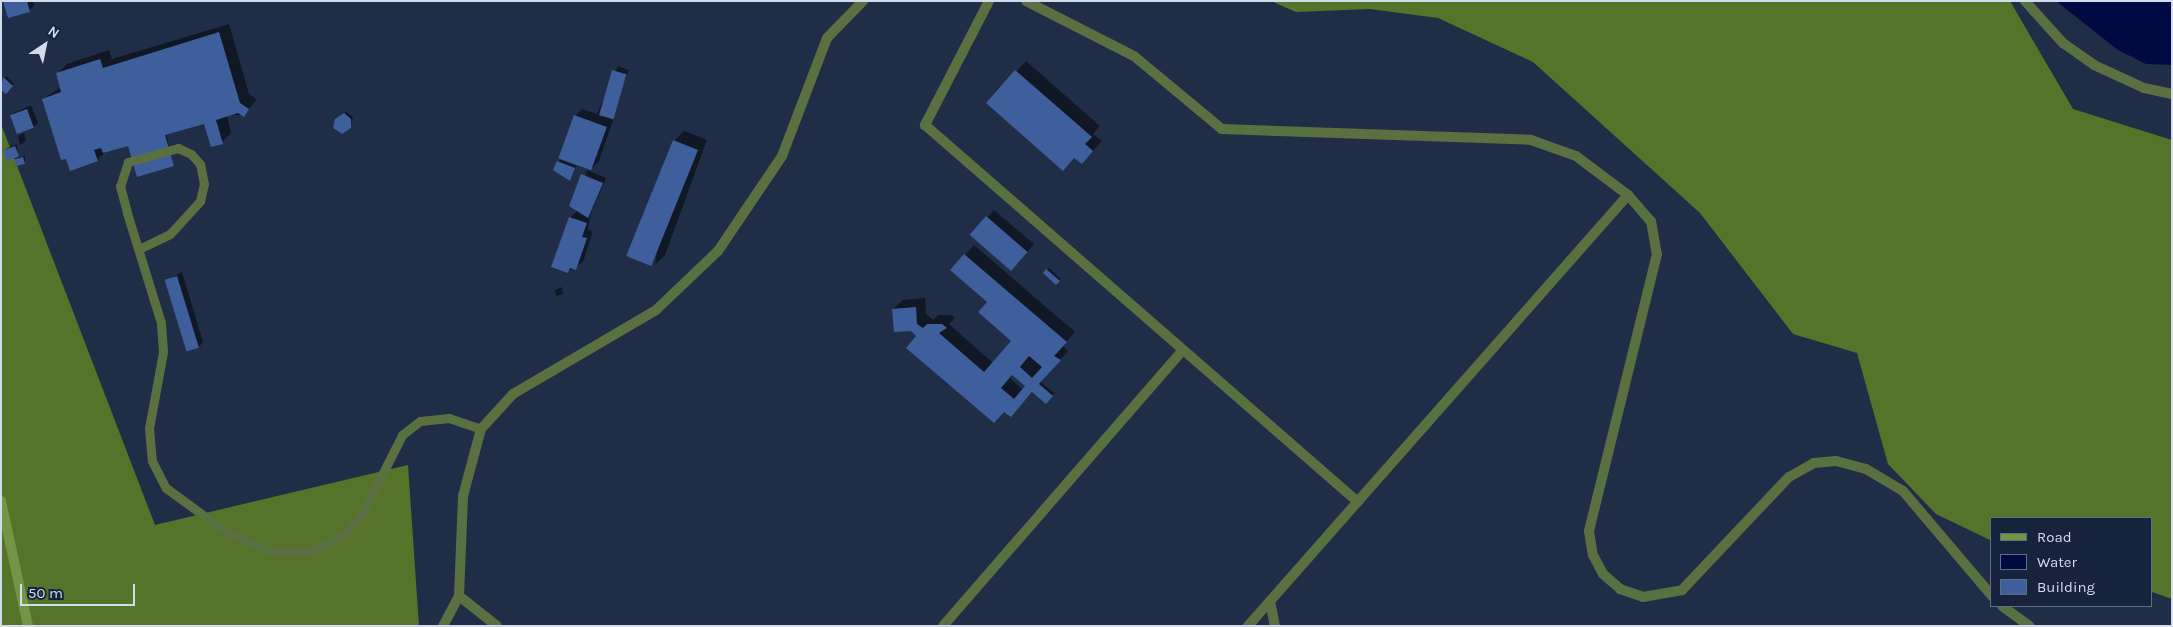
<!DOCTYPE html>
<style>
body{margin:0}
#map{position:relative;width:2173px;height:627px;overflow:hidden;background:#202d47;font-family:Karla,sans-serif}
div>[style]{position:absolute}
.forest>*{inset:0;background:#557329}
.water>*{inset:0;background:#000942}
.shadow>*{inset:0;background:#0007;transform-origin:0 0}
.building>*{inset:0;background:#3f5e9c;transform-origin:0 0}
.service>*{height:9px;margin:-4.5px;padding:0 4.5px;transform-origin:4.5px;border-radius:4.5px;background:#5b7040}
.minor>*{height:10px;margin:-5px;padding:0 5px;transform-origin:5px;border-radius:5px;background:#5b7040}
.tertiary>*{height:10px;margin:-5px;padding:0 5px;transform-origin:5px;border-radius:5px;background:#5b7040}
.secondary>*{height:10px;margin:-5px;padding:0 5px;transform-origin:5px;border-radius:5px;background:#749546}
span{translate:-50% -50%;white-space:nowrap;text-align:center;line-height:1.15;-webkit-text-stroke:5px #17233c;paint-order:stroke}
.frame{position:absolute;inset:0;border:2px solid #d3dcec;pointer-events:none}
.legend{position:absolute;left:1990px;top:517px;width:162px;height:90px;box-sizing:border-box;background:#17233c;border:1px solid #626d82;margin:0;padding:6px 9px;list-style:none;font-size:15px;color:#d3dcec}
.legend li{display:flex;align-items:center;gap:10px;height:25px}
.legend b{width:25px;border:1px solid #626d82}
.north{position:absolute;left:20px;top:20px;width:50px;height:50px;-webkit-text-stroke:4px #17233c;paint-order:stroke;rotate:34deg;font-size:14px;font-weight:700;line-height:20px;text-align:center;color:#d3dcec}
.north::after{content:'';display:block;margin:auto;width:18px;height:22px;background:#d3dcec;clip-path:polygon(50% 0,100% 100%,50% 72%,0 100%)}
.scale{position:absolute;left:20px;top:584px;width:115px;height:22px;box-sizing:border-box;border:2px solid #d3dcec;border-top:0;padding-left:6px;font-size:15px;line-height:18px;white-space:nowrap;color:#d3dcec;-webkit-text-stroke:4px #17233c;paint-order:stroke}
</style>
<div id="map">
<div class="forest">
<div style="clip-path:polygon(1271px 1px,2010px 1px,2073px 109px,2172px 140px,2172px 599px,2152px 592px,2152px 518px,1992px 518px,1992px 541px,1936px 514px,1888px 464px,1857px 353px,1793px 334px,1700px 213px,1533px 62px,1438px 18px,1370px 9px,1296px 12px)"></div>
<div style="clip-path:polygon(1px 124px,155px 525px,408px 465px,419px 626px,1px 626px)"></div>
</div>
<div class="water">
<div style="clip-path:polygon(2056px 1px,2172px 1px,2172px 65px,2146px 64px,2118px 50px)"></div>
</div>
<div class="shadow">
<div style="clip-path:polygon(4px 1px,33px 1px,34px 6px,29px 10px)"></div>
<div style="clip-path:polygon(229px 24px,249px 94px,257px 99px,244px 115px,227px 115px,231px 133px,222px 142px,205px 122px,166px 133px,173px 165px,133px 143px,106px 151px,97px 160px,43px 99px,61px 87px,57px 74px,67px 64px,109px 50px,112px 59px)"></div>
<div style="clip-path:polygon(1026px 61px,1100px 126px,1093px 134px,1102px 141px,1082px 163px,988px 103px)"></div>
<div style="clip-path:polygon(618px 66px,629px 70px,609px 118px,613px 120px,599px 161px,592px 168px,575px 116px,582px 109px,597px 114px)"></div>
<div style="clip-path:polygon(6px 76px,14px 84px,6px 92px,1px 88px)"></div>
<div style="clip-path:polygon(31px 105px,38px 123px,33px 127px,12px 114px)"></div>
<div style="clip-path:polygon(346px 112px,353px 117px,350px 127px,338px 117px)"></div>
<div style="clip-path:polygon(684px 131px,707px 140px,665px 255px,655px 265px,674px 141px)"></div>
<div style="clip-path:polygon(24px 133px,26px 141px,20px 145px,18px 136px)"></div>
<div style="clip-path:polygon(17px 144px,18px 155px,5px 150px,7px 148px)"></div>
<div style="clip-path:polygon(25px 156px,25px 163px,16px 160px,18px 158px)"></div>
<div style="clip-path:polygon(560px 160px,576px 166px,570px 180px,558px 162px)"></div>
<div style="clip-path:polygon(587px 170px,606px 178px,590px 215px,588px 230px,593px 231px,583px 262px,568px 271px,570px 218px,577px 211px)"></div>
<div style="clip-path:polygon(994px 210px,1034px 244px,1018px 263px,971px 235px)"></div>
<div style="clip-path:polygon(evenodd,974px 245px,1075px 332px,1063px 346px,1068px 351px,1041px 382px,1054px 393px,1046px 402px,1033px 392px,1011px 415px,893px 309px,903px 300px,925px 298px,926px 314px,933px 320px,938px 315px,952px 315px,955px 318px,949px 324px,993px 363px,1013px 341px,965px 255px,974px 245px,1013px 374px,1027px 386px,1023px 390px,1010px 378px,1013px 374px)"></div>
<div style="left:1049px;top:268px;width:16px;height:7px;rotate:43deg"></div>
<div style="clip-path:polygon(182px 272px,203px 342px,199px 347px,167px 280px)"></div>
<div style="clip-path:polygon(562px 287px,563px 294px,556px 296px,555px 290px)"></div>
</div>
<div class="building">
<div style="clip-path:polygon(3px 1px,27px 1px,30px 12px,8px 18px)"></div>
<div style="clip-path:polygon(219px 32px,240px 103px,249px 109px,244px 117px,238px 113px,216px 120px,223px 144px,211px 147px,204px 124px,165px 135px,174px 166px,137px 177px,128px 146px,103px 153px,101px 148px,94px 150px,98px 161px,70px 171px,66px 159px,61px 160px,42px 99px,61px 92px,56px 73px,100px 59px,103px 68px)"></div>
<div style="left:612px;top:70px;width:15px;height:47px;rotate:16deg"></div>
<div style="clip-path:polygon(1015px 70px,1092px 137px,1085px 144px,1093px 151px,1082px 164px,1074px 158px,1063px 171px,986px 103px)"></div>
<div style="clip-path:polygon(3px 77px,13px 86px,6px 94px,1px 90px)"></div>
<div style="left:27px;top:109px;width:20px;height:18px;rotate:70deg"></div>
<div style="clip-path:polygon(344px 113px,351px 119px,351px 128px,342px 134px,333px 128px,335px 119px)"></div>
<div style="left:574px;top:115px;width:35px;height:46px;rotate:20deg"></div>
<div style="left:673px;top:140px;width:27px;height:125px;rotate:22deg"></div>
<div style="left:15px;top:146px;width:11px;height:13px;rotate:68deg"></div>
<div style="left:23px;top:157px;width:7px;height:9px;rotate:74deg"></div>
<div style="clip-path:polygon(557px 161px,575px 168px,570px 181px,553px 170px)"></div>
<div style="clip-path:polygon(581px 174px,603px 183px,588px 218px,569px 206px)"></div>
<div style="left:986px;top:216px;width:55px;height:25px;rotate:41deg"></div>
<div style="clip-path:polygon(569px 217px,587px 223px,582px 237px,587px 238px,576px 270px,570px 268px,568px 273px,551px 267px)"></div>
<div style="clip-path:polygon(evenodd,964px 254px,1067px 342px,1054px 356px,1061px 360px,1039px 384px,1053px 396px,1046px 404px,1032px 392px,1011px 417px,1004px 412px,994px 423px,906px 348px,916px 336px,911px 331px,894px 332px,892px 309px,916px 307px,917px 324px,923px 328px,927px 324px,942px 324px,947px 328px,939px 333px,984px 372px,1011px 341px,978px 312px,987px 302px,950px 270px,964px 254px,1029px 356px,1042px 367px,1032px 378px,1020px 367px,1029px 356px,964px 254px,1012px 375px,1025px 386px,1014px 399px,1001px 388px,1012px 375px)"></div>
<div style="clip-path:polygon(1046px 269px,1060px 281px,1056px 285px,1043px 273px)"></div>
<div style="left:177px;top:276px;width:75px;height:13px;rotate:73deg"></div>
</div>
<div class="service">
<div style="left:139px;top:249px;width:34px;rotate:-26deg"></div>
<div style="left:170px;top:234px;width:45px;rotate:-47.7deg"></div>
<div style="left:200px;top:201px;width:17px;rotate:-77deg"></div>
<div style="left:204px;top:184px;width:20px;rotate:-101deg"></div>
<div style="left:200px;top:164px;width:13px;rotate:-132deg"></div>
<div style="left:191px;top:154px;width:14px;rotate:-155deg"></div>
<div style="left:178px;top:148px;width:52px;rotate:164.4deg"></div>
<div style="left:128px;top:162px;width:25px;rotate:108deg"></div>
<div style="left:120px;top:186px;width:28px;rotate:75deg"></div>
<div style="left:127px;top:213px;width:115px;rotate:72.8deg"></div>
<div style="left:161px;top:323px;width:29px;rotate:86deg"></div>
<div style="left:163px;top:352px;width:77px;rotate:100.4deg"></div>
<div style="left:149px;top:428px;width:33px;rotate:85deg"></div>
<div style="left:152px;top:461px;width:30px;rotate:63deg"></div>
<div style="left:166px;top:488px;width:78px;rotate:36.1deg"></div>
<div style="left:229px;top:534px;width:48px;rotate:21.8deg"></div>
<div style="left:274px;top:552px;width:37px;rotate:-2deg"></div>
<div style="left:311px;top:551px;width:34px;rotate:-26deg"></div>
<div style="left:342px;top:536px;width:30px;rotate:-48deg"></div>
<div style="left:362px;top:514px;width:89px;rotate:-63.1deg"></div>
<div style="left:402px;top:435px;width:23px;rotate:-38deg"></div>
<div style="left:420px;top:421px;width:29px;rotate:-6deg"></div>
<div style="left:449px;top:418px;width:34px;rotate:19deg"></div>
</div>
<div class="minor">
<div style="left:989px;top:1px;width:140px;rotate:117.3deg"></div>
<div style="left:925px;top:125px;width:574px;rotate:41.05deg"></div>
<div style="left:2025px;top:1px;width:57px;rotate:47.9deg"></div>
<div style="left:2063px;top:43px;width:38px;rotate:35deg"></div>
<div style="left:2094px;top:65px;width:55px;rotate:24.7deg"></div>
<div style="left:2144px;top:88px;width:29px;rotate:12deg"></div>
<div style="left:1628px;top:195px;width:35px;rotate:49deg"></div>
<div style="left:1651px;top:221px;width:34px;rotate:80deg"></div>
<div style="left:1657px;top:254px;width:285px;rotate:103.8deg"></div>
<div style="left:1589px;top:531px;width:24px;rotate:81deg"></div>
<div style="left:1593px;top:555px;width:21px;rotate:62deg"></div>
<div style="left:1603px;top:574px;width:23px;rotate:41deg"></div>
<div style="left:1620px;top:589px;width:24px;rotate:19deg"></div>
<div style="left:1643px;top:597px;width:40px;rotate:-10deg"></div>
<div style="left:1682px;top:590px;width:156px;rotate:-46.6deg"></div>
<div style="left:1789px;top:477px;width:29px;rotate:-29deg"></div>
<div style="left:1814px;top:463px;width:22px;rotate:-5deg"></div>
<div style="left:1836px;top:461px;width:31px;rotate:15deg"></div>
<div style="left:1866px;top:469px;width:43px;rotate:30.7deg"></div>
<div style="left:1903px;top:491px;width:138px;rotate:49.7deg"></div>
<div style="left:459px;top:596px;width:48px;rotate:38.3deg"></div>
<div style="left:1270px;top:601px;width:25px;rotate:79deg"></div>
<div style="left:2002px;top:606px;width:34px;rotate:36deg"></div>
<div style="left:443px;top:626px;width:34px;rotate:-62deg"></div>
<div style="left:459px;top:596px;width:100px;rotate:-87.7deg"></div>
<div style="left:463px;top:496px;width:69px;rotate:-75deg"></div>
<div style="left:481px;top:429px;width:47px;rotate:-47.6deg"></div>
<div style="left:513px;top:394px;width:166px;rotate:-30.4deg"></div>
<div style="left:656px;top:310px;width:86px;rotate:-43.6deg"></div>
<div style="left:718px;top:251px;width:115px;rotate:-56deg"></div>
<div style="left:782px;top:156px;width:126px;rotate:-69.1deg"></div>
<div style="left:827px;top:38px;width:52px;rotate:-45.8deg"></div>
<div style="left:943px;top:626px;width:366px;rotate:-49deg"></div>
</div>
<div class="tertiary">
<div style="left:1026px;top:1px;width:121px;rotate:27deg"></div>
<div style="left:1134px;top:56px;width:114px;rotate:39.7deg"></div>
<div style="left:1222px;top:129px;width:309px;rotate:2deg"></div>
<div style="left:1531px;top:140px;width:48px;rotate:19.6deg"></div>
<div style="left:1576px;top:156px;width:65px;rotate:36.9deg"></div>
<div style="left:1628px;top:195px;width:575px;rotate:131.4deg"></div>
</div>
<div class="secondary">
<div style="left:1px;top:501px;width:128px;rotate:77.8deg"></div>
</div>
<div class="frame"></div>
<ul class="legend">
<li><b style="height:6px;background:#749546"></b>Road</li>
<li><b style="height:14px;background:#000942"></b>Water</li>
<li><b style="height:14px;background:#3f5e9c"></b>Building</li>
</ul>
<div class="north">N</div>
<div class="scale">50 m</div>
</div>
